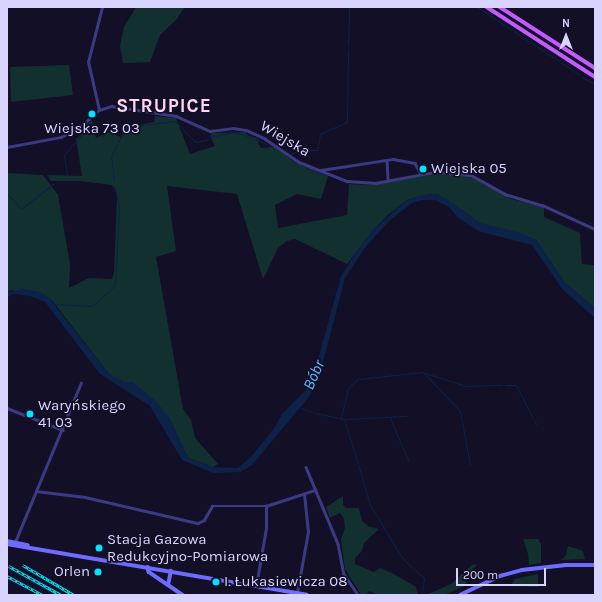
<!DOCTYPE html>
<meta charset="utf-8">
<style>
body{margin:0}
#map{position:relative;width:602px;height:602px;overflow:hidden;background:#130f26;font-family:Karla,sans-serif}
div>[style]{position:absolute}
.green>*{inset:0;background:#12302f}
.water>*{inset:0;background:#0c2248}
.stream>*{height:1px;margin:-0.5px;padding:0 0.5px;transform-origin:0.5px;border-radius:0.5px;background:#0c2248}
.street>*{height:2.5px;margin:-1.25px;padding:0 1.25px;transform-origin:1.25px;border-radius:1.25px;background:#3d3a85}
.secondary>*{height:3.5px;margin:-1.75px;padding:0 1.75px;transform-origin:1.75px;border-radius:1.75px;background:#6f6bff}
.primary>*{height:3.5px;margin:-1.75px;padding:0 1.75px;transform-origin:1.75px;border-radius:1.75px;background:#c25bff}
.rail>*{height:2.5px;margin-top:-1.25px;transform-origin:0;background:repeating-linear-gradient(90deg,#130f26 0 3px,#00e5ff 0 6px);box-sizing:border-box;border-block:1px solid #00e5ff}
.dots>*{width:11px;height:11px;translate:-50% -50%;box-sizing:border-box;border:2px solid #130f26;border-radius:50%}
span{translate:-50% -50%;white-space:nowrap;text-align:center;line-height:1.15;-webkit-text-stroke:3.5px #130f26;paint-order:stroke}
.poi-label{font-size:15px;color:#d9d4ff}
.left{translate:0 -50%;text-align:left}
.right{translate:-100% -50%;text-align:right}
.street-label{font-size:15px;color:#d9d4ff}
.water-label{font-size:16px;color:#62b6ff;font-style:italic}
.district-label{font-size:19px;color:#ffd6f0;font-weight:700;letter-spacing:1px}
.frame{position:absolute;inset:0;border:8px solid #d9d4ff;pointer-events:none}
.north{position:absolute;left:546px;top:16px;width:40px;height:40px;-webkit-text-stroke:3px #130f26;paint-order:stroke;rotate:0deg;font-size:11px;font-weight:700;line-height:16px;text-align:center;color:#d9d4ff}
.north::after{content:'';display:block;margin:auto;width:14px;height:18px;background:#d9d4ff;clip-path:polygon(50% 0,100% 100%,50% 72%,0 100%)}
.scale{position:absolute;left:456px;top:568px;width:90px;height:18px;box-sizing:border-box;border:2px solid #d9d4ff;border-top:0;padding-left:5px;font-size:12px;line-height:14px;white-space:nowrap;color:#d9d4ff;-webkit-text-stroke:3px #130f26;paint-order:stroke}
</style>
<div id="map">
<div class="green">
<div style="clip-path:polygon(136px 7px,184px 8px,177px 19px,160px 35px,150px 62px,123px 63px,120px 46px,124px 27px)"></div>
<div style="clip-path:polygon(69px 65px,73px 95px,11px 102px,10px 67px)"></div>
<div style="clip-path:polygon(155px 116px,176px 118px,190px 154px,215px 146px,210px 136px,212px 133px,246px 132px,247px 135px,259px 139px,258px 143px,261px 148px,274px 147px,297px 163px,328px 176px,321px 199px,297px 194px,275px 205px,278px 228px,347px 215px,349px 184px,372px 185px,435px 174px,452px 174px,479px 179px,511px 199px,544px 207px,544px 217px,580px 233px,582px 264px,595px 265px,595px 308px,564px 282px,536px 240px,478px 222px,462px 210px,431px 194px,407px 200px,388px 215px,374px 229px,347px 264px,295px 239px,287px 241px,278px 248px,263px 279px,237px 194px,167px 186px,176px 251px,156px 257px,183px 409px,191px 420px,195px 438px,218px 464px,213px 467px,188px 458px,169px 418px,124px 382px,109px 374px,54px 303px,49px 298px,11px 290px,7px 292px,7px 173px,43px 175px,58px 195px,70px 264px,69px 288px,89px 278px,112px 279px,114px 272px,117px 196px,115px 189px,112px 185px,80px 181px,51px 181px,47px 175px,82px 176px,76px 139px,86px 130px,84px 126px,92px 120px,96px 138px,107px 132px,121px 137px,124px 128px,154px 122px)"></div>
<div style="clip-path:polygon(343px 496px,343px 505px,346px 508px,359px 508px,362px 521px,368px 526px,379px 529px,364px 543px,362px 551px,355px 558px,355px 564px,374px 572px,380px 568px,394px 574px,416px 587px,418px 595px,378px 595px,369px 591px,366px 595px,361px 595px,345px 569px,341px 539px,345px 528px,344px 519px,340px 513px,330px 518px,326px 507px)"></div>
<div style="clip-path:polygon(523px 539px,538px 539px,541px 544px,541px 563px,529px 565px,528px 554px)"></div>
<div style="clip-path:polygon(568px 546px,583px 551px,585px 559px,561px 560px,566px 555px)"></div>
<div style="clip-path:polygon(473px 564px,477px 565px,465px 577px,467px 585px,444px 595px,426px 595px,451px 584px)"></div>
<div style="clip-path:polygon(538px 574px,538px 587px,510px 586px,515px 579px)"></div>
</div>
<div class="water">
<div style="clip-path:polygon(437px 194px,448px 200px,478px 222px,521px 233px,536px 240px,564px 282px,595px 308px,595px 318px,563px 290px,532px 245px,478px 231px,458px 218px,449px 207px,435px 200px,422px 200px,412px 203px,389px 221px,364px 249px,345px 278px,320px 374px,309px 397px,252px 465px,240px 472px,213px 473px,182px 460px,150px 406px,100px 374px,45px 302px,30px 296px,14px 294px,7px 297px,7px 292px,23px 289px,40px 292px,49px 298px,109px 374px,124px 382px,133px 382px,157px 402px,169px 418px,188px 458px,213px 467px,238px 468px,251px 457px,275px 427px,282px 414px,306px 390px,317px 363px,341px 276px,354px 255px,374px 229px,407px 200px,421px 195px)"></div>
</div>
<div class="stream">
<div style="left:477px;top:7px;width:123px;rotate:33.4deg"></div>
<div style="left:348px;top:45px;width:38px;rotate:-88deg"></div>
<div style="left:582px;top:77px;width:15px;rotate:28deg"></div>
<div style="left:211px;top:137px;width:22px;rotate:-13deg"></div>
<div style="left:232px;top:132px;width:10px;rotate:11deg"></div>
<div style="left:242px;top:134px;width:35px;rotate:22deg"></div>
<div style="left:274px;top:147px;width:17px;rotate:33deg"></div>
<div style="left:291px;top:154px;width:9px;rotate:-27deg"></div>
<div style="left:299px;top:150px;width:18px"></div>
<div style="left:317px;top:150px;width:16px;rotate:-79deg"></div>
<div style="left:320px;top:134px;width:30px;rotate:-24deg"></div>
<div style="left:347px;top:122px;width:72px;rotate:-89.2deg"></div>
<div style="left:288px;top:157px;width:23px;rotate:31deg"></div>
<div style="left:308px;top:169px;width:20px;rotate:18deg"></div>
<div style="left:67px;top:175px;width:20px;rotate:-99deg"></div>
<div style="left:64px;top:155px;width:33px;rotate:-49deg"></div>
<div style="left:86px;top:130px;width:3px;rotate:-108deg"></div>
<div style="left:114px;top:180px;width:24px;rotate:-97deg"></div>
<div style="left:111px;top:156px;width:29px;rotate:-63deg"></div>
<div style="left:124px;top:130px;width:11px;rotate:-22deg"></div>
<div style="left:134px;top:126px;width:41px;rotate:-7deg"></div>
<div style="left:175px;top:121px;width:28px;rotate:46deg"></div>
<div style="left:194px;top:141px;width:3px;rotate:18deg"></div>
<div style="left:197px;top:142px;width:12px;rotate:-14deg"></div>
<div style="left:7px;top:193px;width:21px;rotate:49deg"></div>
<div style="left:21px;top:209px;width:41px;rotate:-38deg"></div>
<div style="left:54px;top:304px;width:38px;rotate:3deg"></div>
<div style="left:92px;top:306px;width:31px;rotate:-42deg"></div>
<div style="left:115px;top:285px;width:78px;rotate:-87.1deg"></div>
<div style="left:119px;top:207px;width:21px;rotate:-101deg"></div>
<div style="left:425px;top:373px;width:43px;rotate:17.6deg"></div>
<div style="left:466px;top:386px;width:36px;rotate:-2deg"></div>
<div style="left:505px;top:385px;width:11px"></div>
<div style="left:516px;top:385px;width:38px;rotate:63deg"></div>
<div style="left:301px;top:408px;width:12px;rotate:20deg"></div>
<div style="left:315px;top:413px;width:30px;rotate:12deg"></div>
<div style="left:344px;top:419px;width:47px;rotate:72.7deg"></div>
<div style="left:341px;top:418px;width:31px;rotate:-77deg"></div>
<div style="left:348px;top:388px;width:13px;rotate:-42deg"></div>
<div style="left:358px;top:379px;width:65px;rotate:-6.1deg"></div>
<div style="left:423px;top:372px;width:54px;rotate:46.5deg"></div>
<div style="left:460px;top:411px;width:55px;rotate:79.5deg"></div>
<div style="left:390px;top:418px;width:46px;rotate:66.8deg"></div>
<div style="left:345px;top:419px;width:61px;rotate:-2.8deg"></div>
<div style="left:534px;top:421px;width:4px;rotate:56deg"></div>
<div style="left:359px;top:467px;width:37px;rotate:74deg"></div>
<div style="left:369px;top:503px;width:62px;rotate:58.9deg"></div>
<div style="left:401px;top:556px;width:16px;rotate:47deg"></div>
<div style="left:414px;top:569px;width:13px;rotate:42deg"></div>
<div style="left:424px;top:578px;width:17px;rotate:97deg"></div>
</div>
<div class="street">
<div style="left:99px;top:110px;width:49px;rotate:-102.9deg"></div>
<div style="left:88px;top:62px;width:57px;rotate:-75.7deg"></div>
<div style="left:7px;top:147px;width:55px;rotate:-10.5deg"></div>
<div style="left:61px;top:137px;width:21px;rotate:-28deg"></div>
<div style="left:80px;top:127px;width:25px;rotate:-42deg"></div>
<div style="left:99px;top:110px;width:13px;rotate:-18deg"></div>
<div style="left:111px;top:106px;width:66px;rotate:8.7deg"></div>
<div style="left:176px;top:116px;width:37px;rotate:24deg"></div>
<div style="left:210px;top:131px;width:23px;rotate:-7deg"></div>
<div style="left:233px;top:128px;width:13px;rotate:9deg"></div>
<div style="left:246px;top:130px;width:20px;rotate:24deg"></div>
<div style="left:264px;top:138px;width:42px;rotate:34.4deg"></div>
<div style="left:299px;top:162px;width:52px;rotate:21.6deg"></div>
<div style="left:347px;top:181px;width:28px;rotate:4deg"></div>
<div style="left:375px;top:183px;width:61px;rotate:-10.4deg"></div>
<div style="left:435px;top:172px;width:36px;rotate:5deg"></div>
<div style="left:471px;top:175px;width:39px;rotate:29deg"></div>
<div style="left:505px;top:194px;width:39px;rotate:17deg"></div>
<div style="left:542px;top:205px;width:58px;rotate:24.4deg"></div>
<div style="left:387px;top:160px;width:21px;rotate:87deg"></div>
<div style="left:321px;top:170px;width:73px;rotate:-8.7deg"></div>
<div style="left:393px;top:159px;width:22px;rotate:10deg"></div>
<div style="left:415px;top:163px;width:13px;rotate:63deg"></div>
<div style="left:7px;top:408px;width:60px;rotate:21.4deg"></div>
<div style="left:306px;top:467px;width:83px;rotate:67.4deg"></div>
<div style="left:338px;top:544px;width:31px;rotate:79deg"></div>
<div style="left:344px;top:574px;width:25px;rotate:56deg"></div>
<div style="left:36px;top:491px;width:49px;rotate:7deg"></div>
<div style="left:85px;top:497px;width:116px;rotate:13deg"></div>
<div style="left:198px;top:523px;width:7px;rotate:-27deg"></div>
<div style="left:204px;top:520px;width:16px;rotate:-60deg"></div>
<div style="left:212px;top:506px;width:54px"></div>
<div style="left:266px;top:506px;width:52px;rotate:-18.1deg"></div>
<div style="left:15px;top:542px;width:172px;rotate:-67.5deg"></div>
<div style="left:256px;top:586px;width:59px;rotate:-80.2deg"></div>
<div style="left:266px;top:528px;width:22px;rotate:-90deg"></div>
<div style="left:297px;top:593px;width:62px;rotate:-79.8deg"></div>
<div style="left:308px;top:532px;width:37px;rotate:-96deg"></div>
</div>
<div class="secondary">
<div style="left:7px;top:541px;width:21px;rotate:11deg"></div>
<div style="left:7px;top:544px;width:304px;rotate:9.6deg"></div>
<div style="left:148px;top:567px;width:5px;rotate:79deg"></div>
<div style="left:149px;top:572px;width:41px;rotate:34.1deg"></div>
<div style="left:168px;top:585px;width:14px;rotate:-78deg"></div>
<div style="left:460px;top:595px;width:44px;rotate:-25.4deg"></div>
<div style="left:500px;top:576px;width:23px;rotate:-15deg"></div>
<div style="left:522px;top:570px;width:44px;rotate:-6.5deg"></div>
<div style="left:566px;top:565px;width:29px"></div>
</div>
<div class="primary">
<div style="left:487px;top:7px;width:129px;rotate:32.9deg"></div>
<div style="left:500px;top:7px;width:113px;rotate:32.7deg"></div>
</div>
<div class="rail">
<div style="left:23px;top:565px;width:59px;rotate:30.5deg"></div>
<div style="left:9px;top:566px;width:60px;rotate:29.1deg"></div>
<div style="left:7px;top:576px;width:40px;rotate:28deg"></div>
</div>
<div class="dots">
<div style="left:92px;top:114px;background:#00e5ff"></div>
<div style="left:423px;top:169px;background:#00e5ff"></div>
<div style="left:30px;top:414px;background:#00e5ff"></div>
<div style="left:99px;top:548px;background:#00e5ff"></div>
<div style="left:98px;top:572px;background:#00e5ff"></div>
<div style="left:216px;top:582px;background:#00e5ff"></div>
</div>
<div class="poi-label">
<span style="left:92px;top:129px">Wiejska 73 03</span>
<span class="left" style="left:431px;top:169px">Wiejska 05</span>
<span class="left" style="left:38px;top:414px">Waryńskiego<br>41 03</span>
<span class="left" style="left:107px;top:548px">Stacja Gazowa<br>Redukcyjno-Pomiarowa</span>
<span class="right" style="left:90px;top:572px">Orlen</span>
<span class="left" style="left:224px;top:582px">I. Łukasiewicza 08</span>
</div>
<div class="street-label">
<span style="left:285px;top:139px;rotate:31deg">Wiejska</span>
</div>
<div class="water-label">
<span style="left:314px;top:375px;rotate:-66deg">Bóbr</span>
</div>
<div class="district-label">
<span style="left:164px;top:107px">STRUPICE</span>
</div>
<div class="frame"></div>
<div class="north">N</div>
<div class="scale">200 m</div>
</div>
